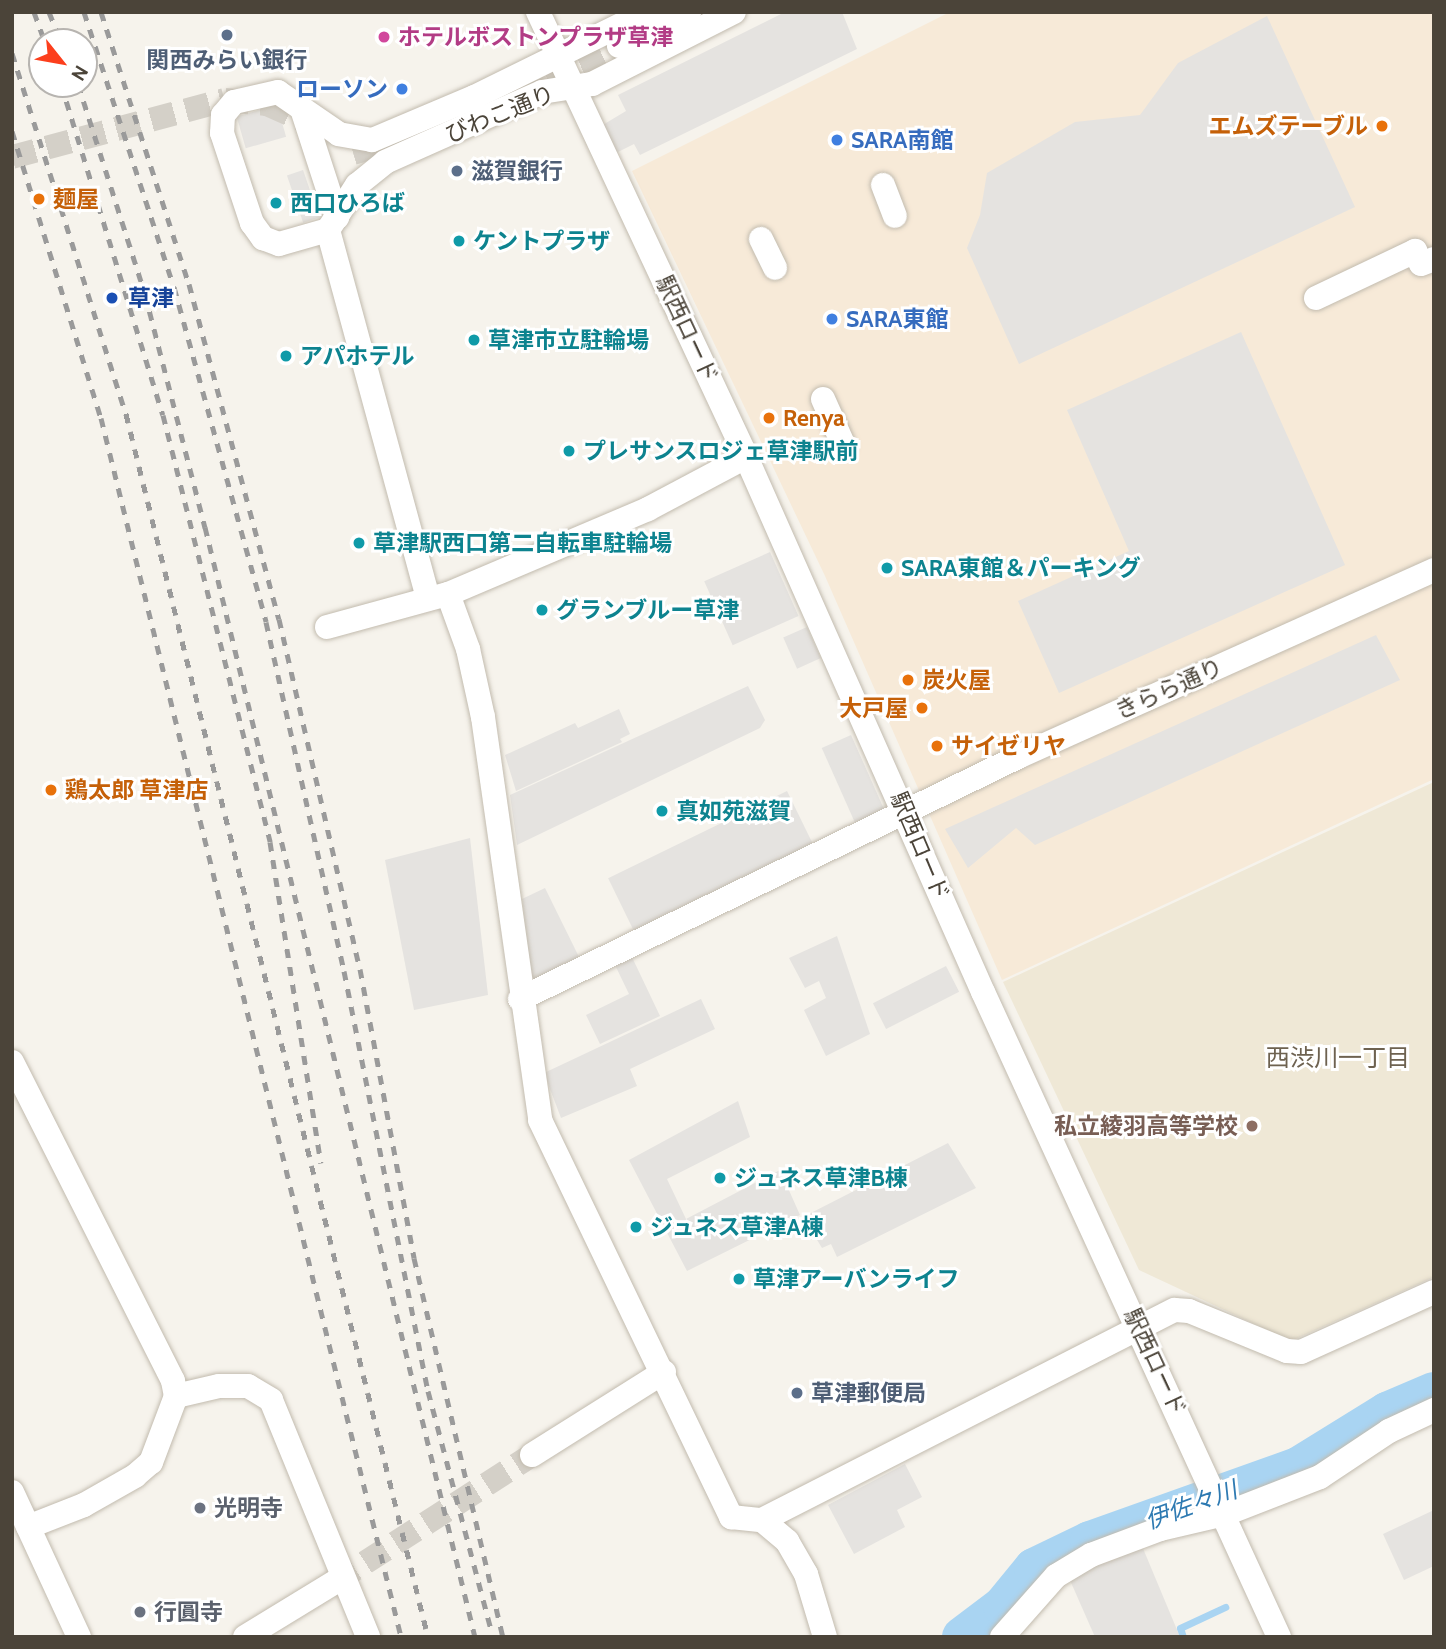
<!DOCTYPE html>
<meta charset="utf-8">
<style>
body{margin:0}
#map{position:relative;width:1446px;height:1649px;overflow:hidden;background:#f6f3ec;font-family:Cabin,"Noto Sans JP",sans-serif}
div>[style]{position:absolute}
.commercial>*{inset:0;background:#f7ead8}
.education>*{inset:0;background:#efe8d6}
.parking>*{inset:0;background:#e5e3e0;transform-origin:0 0}
.stream>*{height:7px;margin:-3.5px;padding:0 3.5px;transform-origin:3.5px;border-radius:3.5px;background:#a9d4f2}
.river>*{height:40px;margin:-20px;padding:0 20px;transform-origin:20px;border-radius:20px;background:#a9d4f2}
.minor-tunnel>*{height:24px;margin-top:-12px;transform-origin:0;background:repeating-linear-gradient(90deg,#d4d0c8 0 24px,transparent 0 36px)}
.roads{filter:drop-shadow(0 0 2px #c2bbae) drop-shadow(0 0 2px #c2bbae)}
.minor>*{height:24px;margin:-12px;padding:0 12px;transform-origin:12px;border-radius:12px;background:#fff}
.rail>*{height:5px;margin-top:-2.5px;transform-origin:0;background:repeating-linear-gradient(90deg,#9a9a9a 0 9px,transparent 0 18px)}
.dots>*{width:19px;height:19px;translate:-50% -50%;box-sizing:border-box;border:4px solid #fff;border-radius:50%}
span{translate:-50% -50%;white-space:nowrap;text-align:center;line-height:1.15;-webkit-text-stroke:6px #fff;paint-order:stroke}
.hotel-label{font-size:23px;color:#b23c85;font-weight:700}
.left{translate:0 -50%;text-align:left}
.service-label{font-size:23px;color:#4e5e75;font-weight:700}
.shop-label{font-size:23px;color:#366cbe;font-weight:700}
.right{translate:-100% -50%;text-align:right}
.street-label{font-size:23px;color:#4b4439}
.food-label{font-size:23px;color:#c56008;font-weight:700}
.culture-label{font-size:23px;color:#0d838f;font-weight:700}
.transit-label{font-size:23px;color:#164399;font-weight:700}
.education-label{font-size:23px;color:#785e54;font-weight:700}
.worship-label{font-size:23px;color:#5b616d;font-weight:700}
.neighbourhood-label{font-size:24px;color:#6e6250}
.water-label{font-size:24px;color:#2e7ab2;font-style:italic}
.frame{position:absolute;inset:0;border:14px solid #4b4439;pointer-events:none}
.north{position:absolute;left:28px;top:28px;width:70px;height:70px;box-sizing:border-box;background:#fff;border:2px solid #b7b4b0;border-radius:50%;rotate:121deg;font-size:19px;font-weight:700;line-height:28px;text-align:center;color:#4b4439}
.north::after{content:'';display:block;margin:auto;width:24px;height:32px;background:#fc3f1d;clip-path:polygon(50% 0,100% 100%,50% 72%,0 100%)}
</style>
<div id="map">
<div class="commercial">
<div style="clip-path:polygon(950px 12px,1434px 12px,1434px 779px,1002px 980px,825px 576px,632px 171px)"></div>
</div>
<div class="education">
<div style="clip-path:polygon(1434px 782px,1434px 1277px,1291px 1341px,1139px 1270px,1003px 982px)"></div>
</div>
<div class="parking">
<div style="clip-path:polygon(785px 12px,842px 12px,857px 49px,640px 155px,634px 144px,614px 154px,601px 126px,626px 111px,618px 95px)"></div>
<div style="clip-path:polygon(1267px 16px,1355px 207px,1019px 364px,967px 248px,980px 215px,987px 173px,1075px 122px,1140px 115px,1178px 63px)"></div>
<div style="left:277px;top:105px;width:33px;height:42px;rotate:74deg"></div>
<div style="left:303px;top:170px;width:50px;height:17px;rotate:71deg"></div>
<div style="clip-path:polygon(1241px 332px,1345px 565px,1059px 693px,1018px 601px,1129px 551px,1067px 410px)"></div>
<div style="left:770px;top:552px;width:70px;height:72px;rotate:66deg"></div>
<div style="left:807px;top:627px;width:34px;height:26px;rotate:66deg"></div>
<div style="clip-path:polygon(1376px 635px,1400px 680px,1035px 845px,1016px 828px,968px 868px,945px 829px)"></div>
<div style="clip-path:polygon(748px 686px,765px 720px,760px 728px,517px 845px,510px 795px)"></div>
<div style="clip-path:polygon(619px 709px,630px 734px,620px 739px,622px 742px,516px 791px,505px 755px,575px 723px,578px 728px)"></div>
<div style="left:851px;top:735px;width:82px;height:32px;rotate:66deg"></div>
<div style="left:787px;top:791px;width:61px;height:199px;rotate:64deg"></div>
<div style="clip-path:polygon(470px 838px,488px 995px,414px 1010px,385px 860px)"></div>
<div style="clip-path:polygon(545px 888px,581px 961px,532px 983px,522px 899px)"></div>
<div style="clip-path:polygon(837px 936px,870px 1034px,826px 1056px,804px 1010px,826px 998px,819px 981px,805px 988px,789px 958px)"></div>
<div style="clip-path:polygon(631px 955px,660px 1016px,600px 1044px,586px 1015px,629px 994px,614px 963px)"></div>
<div style="left:946px;top:966px;width:29px;height:82px;rotate:63deg"></div>
<div style="clip-path:polygon(701px 999px,715px 1029px,630px 1069px,637px 1086px,561px 1118px,544px 1073px)"></div>
<div style="clip-path:polygon(738px 1101px,750px 1137px,667px 1179px,686px 1219px,780px 1170px,800px 1215px,687px 1271px,629px 1160px)"></div>
<div style="clip-path:polygon(948px 1143px,976px 1188px,837px 1257px,831px 1244px,822px 1248px,803px 1217px)"></div>
<div style="clip-path:polygon(905px 1464px,922px 1497px,897px 1510px,905px 1527px,854px 1554px,828px 1505px)"></div>
<div style="clip-path:polygon(1434px 1510px,1434px 1566px,1404px 1580px,1383px 1534px)"></div>
<div style="clip-path:polygon(1138px 1544px,1142px 1546px,1180px 1637px,1095px 1637px,1069px 1578px)"></div>
</div>
<div class="stream">
<div style="left:1183px;top:1637px;width:9px;rotate:-108deg"></div>
<div style="left:1180px;top:1628px;width:50px;rotate:-25deg"></div>
</div>
<div class="river">
<div style="left:962px;top:1637px;width:51px;rotate:-37.1deg"></div>
<div style="left:1003px;top:1606px;width:49px;rotate:-50.8deg"></div>
<div style="left:1034px;top:1568px;width:62px;rotate:-25.7deg"></div>
<div style="left:1090px;top:1541px;width:221px;rotate:-19.6deg"></div>
<div style="left:1298px;top:1467px;width:105px;rotate:-31.7deg"></div>
<div style="left:1387px;top:1412px;width:51px;rotate:-23.1deg"></div>
</div>
<div class="minor-tunnel">
<div style="left:514px;top:93px;width:115px;rotate:-24.1deg"></div>
<div style="left:353px;top:153px;width:42px;rotate:-16.7deg"></div>
<div style="left:12px;top:157px;width:220px;rotate:-15deg"></div>
<div style="left:225px;top:100px;width:42px;rotate:5.4deg"></div>
<div style="left:267px;top:104px;width:51px;rotate:24.1deg"></div>
<div style="left:335px;top:1582px;width:234px;rotate:-32.8deg"></div>
</div>
<div class="roads">
<div class="minor">
<div style="left:538px;top:12px;width:484px;rotate:64.9deg"></div>
<div style="left:743px;top:450px;width:593px;rotate:66.12deg"></div>
<div style="left:983px;top:992px;width:710px;rotate:65.35deg"></div>
<div style="left:647px;top:12px;width:193px;rotate:153.8deg"></div>
<div style="left:474px;top:97px;width:111px;rotate:157.1deg"></div>
<div style="left:372px;top:140px;width:34px;rotate:-170deg"></div>
<div style="left:339px;top:134px;width:74px;rotate:-145.5deg"></div>
<div style="left:278px;top:92px;width:45px;rotate:167.2deg"></div>
<div style="left:234px;top:102px;width:17px;rotate:130deg"></div>
<div style="left:223px;top:115px;width:18px;rotate:93deg"></div>
<div style="left:222px;top:133px;width:95px;rotate:71.6deg"></div>
<div style="left:252px;top:223px;width:19px;rotate:54deg"></div>
<div style="left:263px;top:238px;width:17px;rotate:21deg"></div>
<div style="left:279px;top:244px;width:51px;rotate:-15.9deg"></div>
<div style="left:328px;top:230px;width:54px;rotate:-57.2deg"></div>
<div style="left:357px;top:185px;width:36px;rotate:-39deg"></div>
<div style="left:385px;top:162px;width:172px;rotate:-24deg"></div>
<div style="left:542px;top:92px;width:51px;rotate:-9.1deg"></div>
<div style="left:592px;top:84px;width:159px;rotate:-26.9deg"></div>
<div style="left:619px;top:46px;width:78px;rotate:-25.9deg"></div>
<div style="left:302px;top:109px;width:114px;rotate:72deg"></div>
<div style="left:883px;top:185px;width:33px;rotate:69deg"></div>
<div style="left:328px;top:230px;width:382px;rotate:74.8deg"></div>
<div style="left:761px;top:239px;width:32px;rotate:64deg"></div>
<div style="left:1316px;top:298px;width:110px;rotate:-25.4deg"></div>
<div style="left:1415px;top:251px;width:14px;rotate:65deg"></div>
<div style="left:1421px;top:264px;width:14px;rotate:-21deg"></div>
<div style="left:823px;top:399px;width:51px;rotate:65.9deg"></div>
<div style="left:448px;top:594px;width:59px;rotate:70deg"></div>
<div style="left:468px;top:649px;width:70px;rotate:77.6deg"></div>
<div style="left:483px;top:717px;width:407px;rotate:81.9deg"></div>
<div style="left:540px;top:1120px;width:441px;rotate:64.3deg"></div>
<div style="left:731px;top:1517px;width:31px;rotate:6deg"></div>
<div style="left:762px;top:1520px;width:33px;rotate:40deg"></div>
<div style="left:787px;top:1541px;width:38px;rotate:60deg"></div>
<div style="left:806px;top:1574px;width:66px;rotate:73.2deg"></div>
<div style="left:327px;top:627px;width:125px;rotate:-15.3deg"></div>
<div style="left:448px;top:594px;width:217px;rotate:-23deg"></div>
<div style="left:648px;top:509px;width:111px;rotate:-28deg"></div>
<div style="left:520px;top:999px;width:554px;rotate:-25.92deg"></div>
<div style="left:1018px;top:757px;width:456px;rotate:-24.2deg"></div>
<div style="left:12px;top:1062px;width:357px;rotate:63.2deg"></div>
<div style="left:173px;top:1381px;width:15px;rotate:79deg"></div>
<div style="left:176px;top:1396px;width:71px;rotate:110.7deg"></div>
<div style="left:151px;top:1462px;width:21px;rotate:139deg"></div>
<div style="left:135px;top:1476px;width:59px;rotate:150.4deg"></div>
<div style="left:84px;top:1505px;width:60px;rotate:158.6deg"></div>
<div style="left:176px;top:1396px;width:44px;rotate:-13.1deg"></div>
<div style="left:219px;top:1386px;width:29px"></div>
<div style="left:248px;top:1386px;width:27px;rotate:31deg"></div>
<div style="left:271px;top:1400px;width:256px;rotate:67.7deg"></div>
<div style="left:532px;top:1455px;width:156px;rotate:-32.2deg"></div>
<div style="left:12px;top:1492px;width:160px;rotate:65.2deg"></div>
<div style="left:762px;top:1520px;width:463px;rotate:-27deg"></div>
<div style="left:1175px;top:1310px;width:14px;rotate:4deg"></div>
<div style="left:1189px;top:1311px;width:106px;rotate:22.2deg"></div>
<div style="left:1287px;top:1351px;width:14px;rotate:4deg"></div>
<div style="left:1301px;top:1352px;width:146px;rotate:-24.3deg"></div>
<div style="left:245px;top:1637px;width:105px;rotate:-31.4deg"></div>
<div style="left:1002px;top:1637px;width:81px;rotate:-48.5deg"></div>
<div style="left:1056px;top:1576px;width:41px;rotate:-31deg"></div>
<div style="left:1091px;top:1555px;width:74px;rotate:-20.6deg"></div>
<div style="left:1160px;top:1529px;width:67px;rotate:-13deg"></div>
<div style="left:1225px;top:1514px;width:102px;rotate:-21.3deg"></div>
<div style="left:1320px;top:1477px;width:83px;rotate:-33.7deg"></div>
<div style="left:1389px;top:1431px;width:50px;rotate:-25deg"></div>
</div>
</div>
<div class="rail">
<div style="left:34px;top:12px;width:32px;rotate:70deg"></div>
<div style="left:49px;top:12px;width:32px;rotate:68deg"></div>
<div style="left:84px;top:12px;width:289px;rotate:71.9deg"></div>
<div style="left:174px;top:287px;width:347px;rotate:74.6deg"></div>
<div style="left:266px;top:622px;width:358px;rotate:77.4deg"></div>
<div style="left:344px;top:971px;width:428px;rotate:78.7deg"></div>
<div style="left:428px;top:1391px;width:254px;rotate:75.2deg"></div>
<div style="left:101px;top:12px;width:286px;rotate:72.1deg"></div>
<div style="left:189px;top:284px;width:347px;rotate:75deg"></div>
<div style="left:279px;top:619px;width:359px;rotate:77deg"></div>
<div style="left:360px;top:969px;width:294px;rotate:79.4deg"></div>
<div style="left:414px;top:1258px;width:389px;rotate:76.8deg"></div>
<div style="left:12px;top:53px;width:379px;rotate:72.5deg"></div>
<div style="left:126px;top:414px;width:1260px;rotate:76.13deg"></div>
<div style="left:61px;top:84px;width:346px;rotate:72.9deg"></div>
<div style="left:163px;top:415px;width:440px;rotate:75.9deg"></div>
<div style="left:270px;top:842px;width:325px;rotate:81deg"></div>
<div style="left:78px;top:84px;width:220px;rotate:72.3deg"></div>
<div style="left:145px;top:294px;width:241px;rotate:75.6deg"></div>
<div style="left:205px;top:527px;width:1142px;rotate:76.33deg"></div>
<div style="left:12px;top:131px;width:300px;rotate:72.8deg"></div>
<div style="left:101px;top:418px;width:1255px;rotate:76.17deg"></div>
</div>
<div class="dots">
<div style="left:227px;top:35px;background:#5c6f8a"></div>
<div style="left:384px;top:37px;background:#d1479c"></div>
<div style="left:402px;top:89px;background:#3f7fe0"></div>
<div style="left:1382px;top:126px;background:#e8710a"></div>
<div style="left:837px;top:140px;background:#3f7fe0"></div>
<div style="left:457px;top:171px;background:#5c6f8a"></div>
<div style="left:39px;top:199px;background:#e8710a"></div>
<div style="left:276px;top:203px;background:#0f9aa8"></div>
<div style="left:459px;top:241px;background:#0f9aa8"></div>
<div style="left:112px;top:298px;background:#1a4fb4"></div>
<div style="left:832px;top:319px;background:#3f7fe0"></div>
<div style="left:474px;top:340px;background:#0f9aa8"></div>
<div style="left:286px;top:356px;background:#0f9aa8"></div>
<div style="left:769px;top:418px;background:#e8710a"></div>
<div style="left:569px;top:451px;background:#0f9aa8"></div>
<div style="left:359px;top:543px;background:#0f9aa8"></div>
<div style="left:887px;top:568px;background:#0f9aa8"></div>
<div style="left:542px;top:610px;background:#0f9aa8"></div>
<div style="left:908px;top:680px;background:#e8710a"></div>
<div style="left:922px;top:708px;background:#e8710a"></div>
<div style="left:937px;top:746px;background:#e8710a"></div>
<div style="left:51px;top:790px;background:#e8710a"></div>
<div style="left:662px;top:811px;background:#0f9aa8"></div>
<div style="left:1252px;top:1126px;background:#8d6e63"></div>
<div style="left:720px;top:1178px;background:#0f9aa8"></div>
<div style="left:636px;top:1227px;background:#0f9aa8"></div>
<div style="left:739px;top:1279px;background:#0f9aa8"></div>
<div style="left:797px;top:1393px;background:#5c6f8a"></div>
<div style="left:200px;top:1508px;background:#6b7280"></div>
<div style="left:140px;top:1612px;background:#6b7280"></div>
</div>
<div class="hotel-label">
<span class="left" style="left:398px;top:37px">ホテルボストンプラザ草津</span>
</div>
<div class="service-label">
<span style="left:227px;top:60px">関西みらい銀行</span>
<span class="left" style="left:471px;top:171px">滋賀銀行</span>
<span class="left" style="left:811px;top:1393px">草津郵便局</span>
</div>
<div class="shop-label">
<span class="right" style="left:388px;top:89px">ローソン</span>
<span class="left" style="left:851px;top:140px">SARA南館</span>
<span class="left" style="left:846px;top:319px">SARA東館</span>
</div>
<div class="street-label">
<span style="left:500px;top:114px;rotate:-22deg">びわこ通り</span>
<span style="left:687px;top:329px;rotate:65deg">駅西ロード</span>
<span style="left:1169px;top:689px;rotate:-24deg">きらら通り</span>
<span style="left:920px;top:846px;rotate:67deg">駅西ロード</span>
<span style="left:1155px;top:1362px;rotate:65deg">駅西ロード</span>
</div>
<div class="food-label">
<span class="right" style="left:1368px;top:126px">エムズテーブル</span>
<span class="left" style="left:53px;top:199px">麺屋</span>
<span class="left" style="left:783px;top:418px">Renya</span>
<span class="left" style="left:922px;top:680px">炭火屋</span>
<span class="right" style="left:908px;top:708px">大戸屋</span>
<span class="left" style="left:951px;top:746px">サイゼリヤ</span>
<span class="left" style="left:65px;top:790px">鶏太郎 草津店</span>
</div>
<div class="culture-label">
<span class="left" style="left:290px;top:203px">西口ひろば</span>
<span class="left" style="left:473px;top:241px">ケントプラザ</span>
<span class="left" style="left:488px;top:340px">草津市立駐輪場</span>
<span class="left" style="left:300px;top:356px">アパホテル</span>
<span class="left" style="left:583px;top:451px">プレサンスロジェ草津駅前</span>
<span class="left" style="left:373px;top:543px">草津駅西口第二自転車駐輪場</span>
<span class="left" style="left:901px;top:568px">SARA東館＆パーキング</span>
<span class="left" style="left:556px;top:610px">グランブルー草津</span>
<span class="left" style="left:676px;top:811px">真如苑滋賀</span>
<span class="left" style="left:734px;top:1178px">ジュネス草津B棟</span>
<span class="left" style="left:650px;top:1227px">ジュネス草津A棟</span>
<span class="left" style="left:753px;top:1279px">草津アーバンライフ</span>
</div>
<div class="transit-label">
<span class="left" style="left:128px;top:298px">草津</span>
</div>
<div class="education-label">
<span class="right" style="left:1238px;top:1126px">私立綾羽高等学校</span>
</div>
<div class="worship-label">
<span class="left" style="left:214px;top:1508px">光明寺</span>
<span class="left" style="left:154px;top:1612px">行圓寺</span>
</div>
<div class="neighbourhood-label">
<span style="left:1338px;top:1058px">西渋川一丁目</span>
</div>
<div class="water-label">
<span style="left:1191px;top:1505px;rotate:-20deg">伊佐々川</span>
</div>
<div class="frame"></div>
<div class="north">N</div>
</div>
